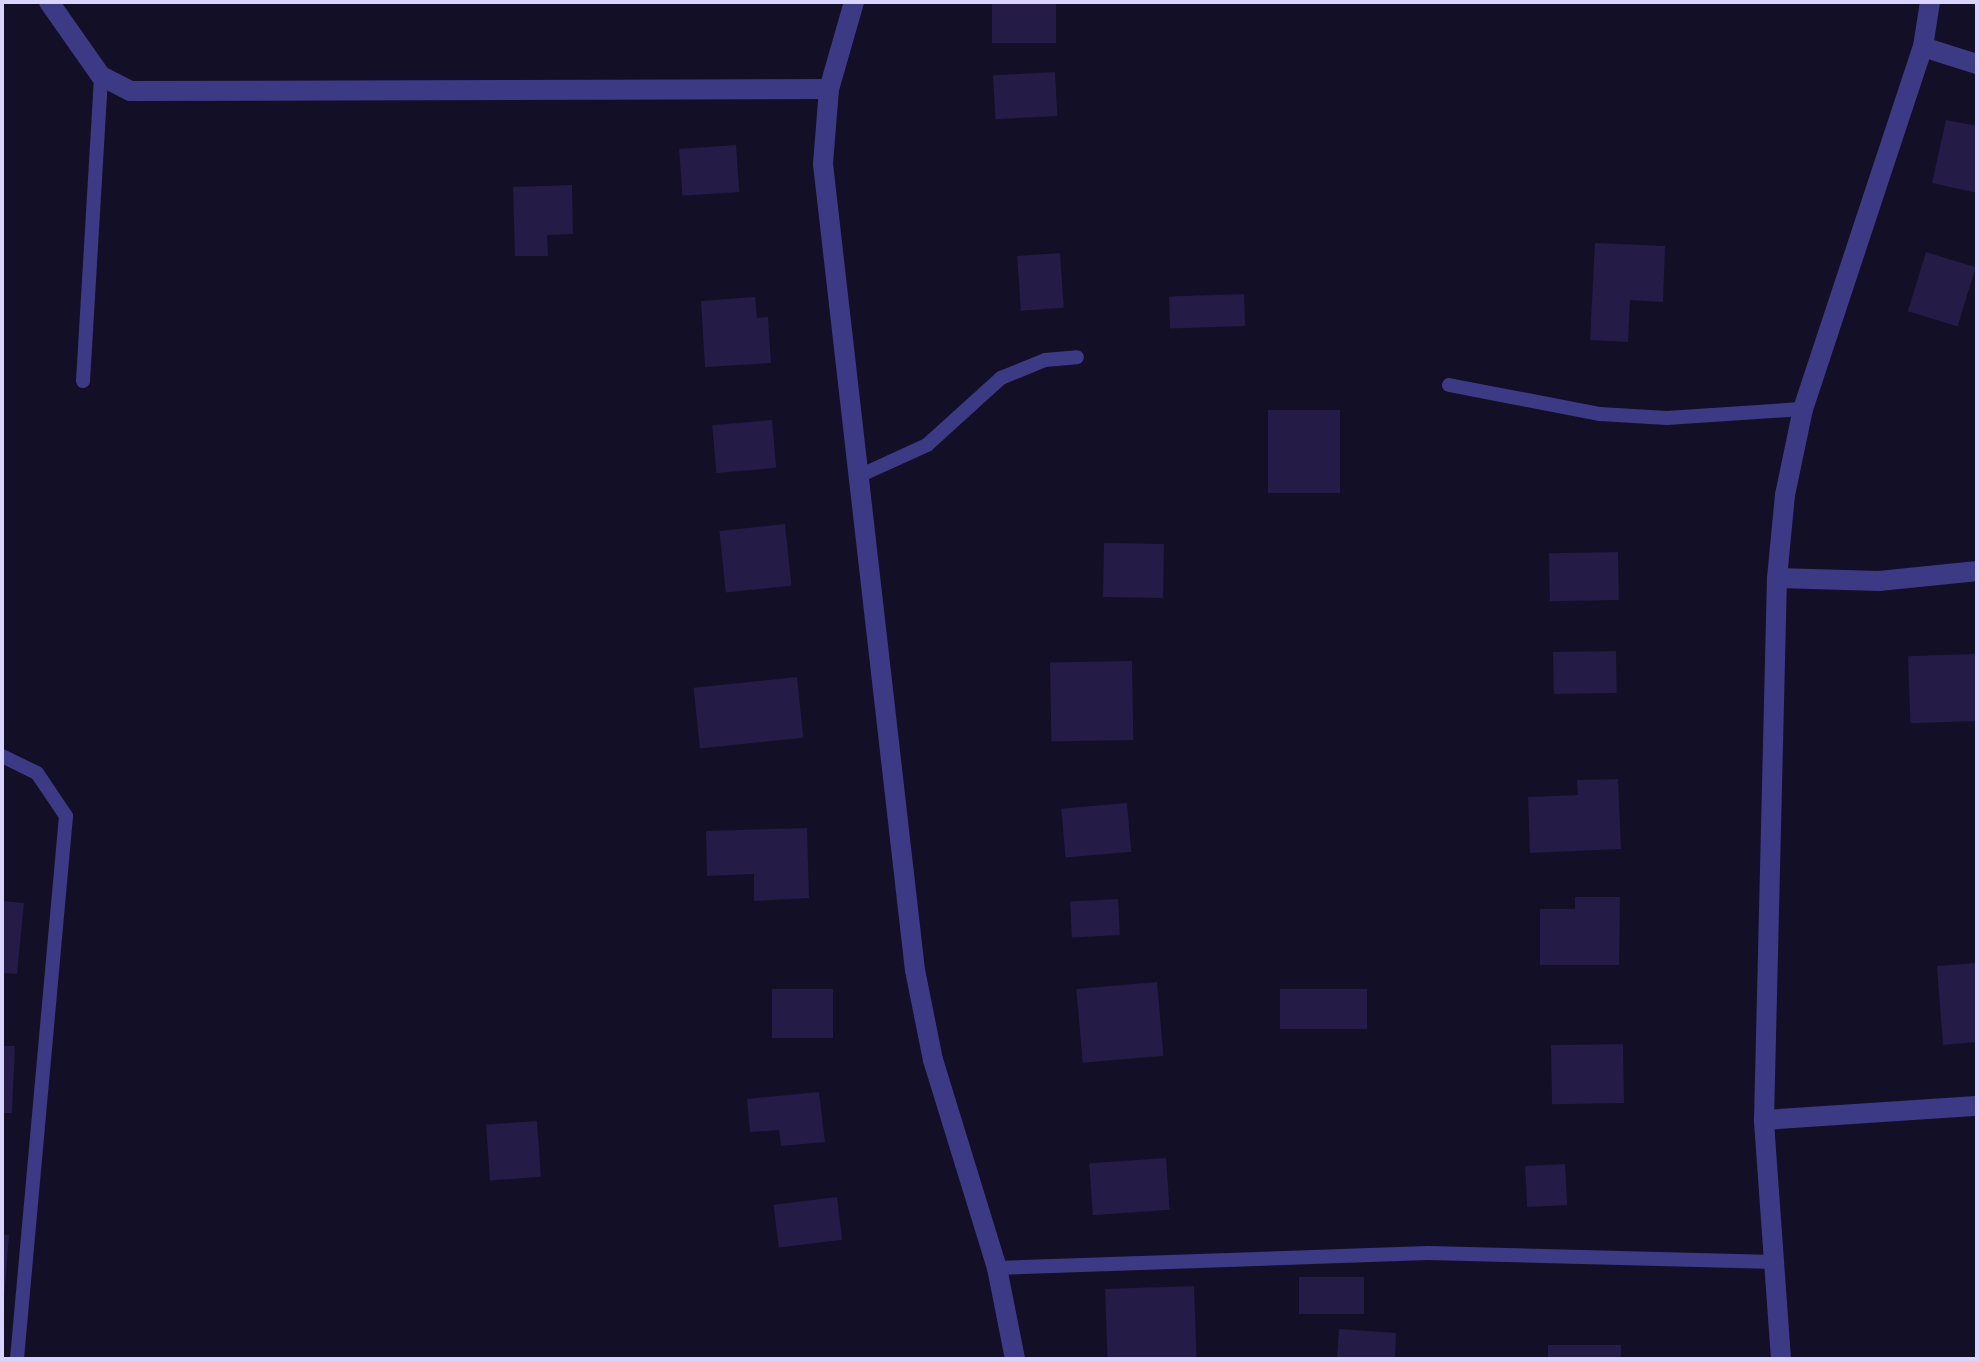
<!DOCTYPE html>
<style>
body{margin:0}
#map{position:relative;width:1979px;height:1361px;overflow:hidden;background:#130f26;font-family:"Open Sans",sans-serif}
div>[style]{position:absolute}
.building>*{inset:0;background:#241b47;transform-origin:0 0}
.service>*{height:14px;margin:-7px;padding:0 7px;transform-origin:7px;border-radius:7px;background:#3d3a85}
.minor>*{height:20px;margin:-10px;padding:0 10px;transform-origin:10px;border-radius:10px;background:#3d3a85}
span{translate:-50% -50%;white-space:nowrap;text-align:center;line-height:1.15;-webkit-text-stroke:8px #130f26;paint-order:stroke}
.frame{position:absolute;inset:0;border:4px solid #d9d4ff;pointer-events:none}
</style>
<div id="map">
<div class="building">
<div style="left:992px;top:2px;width:64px;height:41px"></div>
<div style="left:1055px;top:72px;width:44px;height:62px;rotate:87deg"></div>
<div style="clip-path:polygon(1946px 120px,1977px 126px,1977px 193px,1932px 183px)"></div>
<div style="left:736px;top:145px;width:47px;height:57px;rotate:86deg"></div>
<div style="clip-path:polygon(572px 185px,573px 234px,547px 235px,548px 256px,515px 256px,513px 187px)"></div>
<div style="clip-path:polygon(1595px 243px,1665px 246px,1663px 302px,1630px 300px,1628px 342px,1590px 340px)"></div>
<div style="left:1926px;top:252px;width:52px;height:62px;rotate:17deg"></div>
<div style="left:1060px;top:253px;width:55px;height:43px;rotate:86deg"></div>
<div style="left:1244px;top:294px;width:32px;height:75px;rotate:88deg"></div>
<div style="clip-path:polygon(755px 297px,757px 318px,768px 317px,771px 363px,705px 367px,701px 301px)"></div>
<div style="left:1268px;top:410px;width:72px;height:83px"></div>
<div style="left:772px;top:420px;width:48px;height:60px;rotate:85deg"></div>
<div style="left:785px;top:524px;width:62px;height:66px;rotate:84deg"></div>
<div style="left:1104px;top:543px;width:60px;height:54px;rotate:1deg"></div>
<div style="left:1618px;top:552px;width:48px;height:69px;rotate:89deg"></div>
<div style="left:1616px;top:651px;width:42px;height:63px;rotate:89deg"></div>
<div style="left:1975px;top:654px;width:67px;height:67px;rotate:88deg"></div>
<div style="left:1132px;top:661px;width:79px;height:82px;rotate:89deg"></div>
<div style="left:797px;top:677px;width:61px;height:104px;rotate:84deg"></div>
<div style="clip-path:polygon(1618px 779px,1621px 849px,1530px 853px,1528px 797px,1578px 795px,1577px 780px)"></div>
<div style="left:1127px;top:803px;width:49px;height:66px;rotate:85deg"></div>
<div style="clip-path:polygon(807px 828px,809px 898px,754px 901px,754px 874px,707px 876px,706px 831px)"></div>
<div style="clip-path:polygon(1575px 897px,1620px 897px,1619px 965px,1540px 965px,1540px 909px,1575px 909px)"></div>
<div style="left:1118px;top:899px;width:36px;height:48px;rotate:87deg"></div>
<div style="clip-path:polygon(2px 901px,24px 903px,17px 974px,2px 973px)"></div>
<div style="clip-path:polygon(1977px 963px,1977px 1042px,1943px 1045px,1937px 966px)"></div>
<div style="left:1157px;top:982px;width:74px;height:81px;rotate:85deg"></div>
<div style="left:833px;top:989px;width:49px;height:61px;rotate:90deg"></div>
<div style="left:1367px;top:989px;width:40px;height:87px;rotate:90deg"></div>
<div style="left:1623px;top:1044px;width:59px;height:72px;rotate:89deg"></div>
<div style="clip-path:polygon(2px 1046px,15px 1046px,12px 1113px,2px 1113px)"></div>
<div style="clip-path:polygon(819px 1092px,825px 1142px,781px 1146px,779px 1130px,750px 1132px,747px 1099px)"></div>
<div style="left:537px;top:1121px;width:56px;height:51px;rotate:86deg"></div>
<div style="left:1166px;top:1158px;width:52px;height:77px;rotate:86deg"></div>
<div style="left:1565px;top:1164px;width:41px;height:40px;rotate:87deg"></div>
<div style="left:837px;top:1197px;width:43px;height:64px;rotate:83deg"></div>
<div style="clip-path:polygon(2px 1234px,9px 1235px,4px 1300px,2px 1300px)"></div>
<div style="left:1364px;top:1277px;width:37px;height:65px;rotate:90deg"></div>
<div style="left:1194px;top:1286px;width:73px;height:89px;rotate:88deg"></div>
<div style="clip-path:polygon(1339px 1329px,1396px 1333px,1395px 1359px,1337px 1359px)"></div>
<div style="left:1621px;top:1345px;width:14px;height:73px;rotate:90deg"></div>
</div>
<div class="service">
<div style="left:83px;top:381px;width:306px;rotate:-86.6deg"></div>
<div style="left:1449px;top:385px;width:154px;rotate:10.9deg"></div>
<div style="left:1600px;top:414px;width:67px;rotate:3.4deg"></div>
<div style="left:1667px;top:418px;width:136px;rotate:-3.8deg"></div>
<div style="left:859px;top:476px;width:75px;rotate:-24.5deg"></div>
<div style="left:927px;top:445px;width:100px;rotate:-42.2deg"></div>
<div style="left:1001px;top:378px;width:48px;rotate:-22.2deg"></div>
<div style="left:1045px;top:360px;width:32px;rotate:-5deg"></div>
<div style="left:2px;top:756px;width:39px;rotate:26deg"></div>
<div style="left:37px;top:773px;width:52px;rotate:56deg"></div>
<div style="left:66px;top:816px;width:545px;rotate:95.16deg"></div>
<div style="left:997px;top:1268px;width:431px;rotate:-2deg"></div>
<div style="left:1428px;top:1253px;width:347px;rotate:1.5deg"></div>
</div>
<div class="minor">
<div style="left:49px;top:2px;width:90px;rotate:54.9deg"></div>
<div style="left:101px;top:76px;width:33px;rotate:27deg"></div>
<div style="left:130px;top:91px;width:699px;rotate:-0.16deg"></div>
<div style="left:854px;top:2px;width:91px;rotate:106deg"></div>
<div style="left:829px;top:89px;width:75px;rotate:94.6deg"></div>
<div style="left:823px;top:164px;width:811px;rotate:83.49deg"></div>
<div style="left:915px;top:970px;width:92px;rotate:78.7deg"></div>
<div style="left:933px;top:1060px;width:218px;rotate:72.9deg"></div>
<div style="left:997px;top:1268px;width:93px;rotate:78.8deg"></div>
<div style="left:1923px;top:47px;width:57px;rotate:17.5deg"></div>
<div style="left:1777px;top:578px;width:102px;rotate:1.7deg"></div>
<div style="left:1879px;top:581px;width:99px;rotate:-5.8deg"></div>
<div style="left:1764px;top:1120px;width:213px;rotate:-3.8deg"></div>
<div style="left:1781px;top:1359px;width:240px;rotate:-94.1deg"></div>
<div style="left:1764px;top:1120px;width:542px;rotate:-88.63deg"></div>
<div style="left:1777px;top:578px;width:83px;rotate:-84.5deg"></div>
<div style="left:1785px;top:495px;width:88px;rotate:-78.2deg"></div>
<div style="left:1803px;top:409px;width:381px;rotate:-71.7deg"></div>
<div style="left:1923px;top:47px;width:46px;rotate:-81.2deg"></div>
</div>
<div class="frame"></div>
</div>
